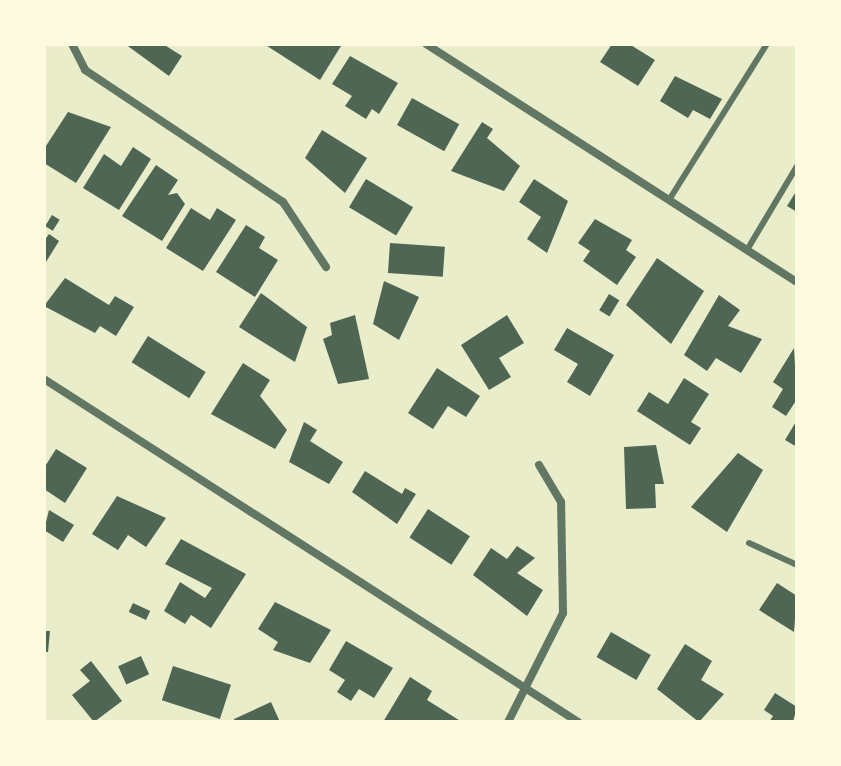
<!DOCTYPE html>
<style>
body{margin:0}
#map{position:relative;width:841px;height:766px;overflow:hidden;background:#e9edc9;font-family:"Fira Sans",sans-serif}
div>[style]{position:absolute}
.building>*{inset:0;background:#4f6655;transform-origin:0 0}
.service>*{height:6px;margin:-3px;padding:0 3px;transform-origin:3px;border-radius:3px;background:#617663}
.minor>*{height:8px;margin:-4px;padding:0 4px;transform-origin:4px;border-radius:4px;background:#617663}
span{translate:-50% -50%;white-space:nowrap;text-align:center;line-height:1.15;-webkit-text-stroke:6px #fefae0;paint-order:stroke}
.frame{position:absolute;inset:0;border:46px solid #fefae0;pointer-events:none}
</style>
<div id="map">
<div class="building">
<div style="clip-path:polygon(125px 44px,163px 44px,182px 56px,169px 76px)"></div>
<div style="clip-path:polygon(264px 44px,338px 44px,341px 46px,320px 80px)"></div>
<div style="clip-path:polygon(612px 44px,629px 44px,655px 60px,638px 86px,600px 62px)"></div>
<div style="clip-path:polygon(350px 56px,398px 83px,379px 114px,372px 109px,366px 119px,345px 106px,352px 96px,332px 84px)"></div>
<div style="clip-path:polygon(675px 76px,722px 99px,710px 119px,693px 110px,688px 118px,660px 101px)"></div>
<div style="left:412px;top:98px;width:54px;height:31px;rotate:29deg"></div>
<div style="clip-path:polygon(68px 112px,111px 127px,76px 183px,44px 163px,44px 149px)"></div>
<div style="clip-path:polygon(482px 122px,493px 129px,487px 138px,520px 166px,504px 191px,451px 171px)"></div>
<div style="clip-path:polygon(322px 130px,367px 158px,345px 193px,305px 158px)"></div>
<div style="clip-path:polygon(133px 147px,151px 159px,119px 210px,83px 188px,104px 154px,121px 166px)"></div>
<div style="clip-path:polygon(156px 165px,178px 180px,168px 195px,177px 193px,185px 204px,162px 241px,122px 216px)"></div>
<div style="left:366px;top:179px;width:55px;height:33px;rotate:31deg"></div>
<div style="clip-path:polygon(534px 179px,568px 201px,547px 253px,527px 239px,541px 217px,519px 202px)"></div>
<div style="clip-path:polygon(797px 190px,797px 212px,787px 206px)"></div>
<div style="clip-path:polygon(191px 208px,210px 220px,217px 208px,236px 220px,203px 271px,166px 248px)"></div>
<div style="left:52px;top:215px;width:9px;height:13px;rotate:32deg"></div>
<div style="clip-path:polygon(595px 219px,632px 240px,626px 250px,636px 257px,617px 285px,583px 261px,590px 251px,578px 243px)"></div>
<div style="clip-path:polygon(246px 225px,265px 237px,259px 248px,278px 260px,255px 297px,216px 272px)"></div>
<div style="clip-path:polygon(49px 234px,59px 241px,46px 262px,44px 241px)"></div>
<div style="left:390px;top:243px;width:55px;height:30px;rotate:4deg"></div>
<div style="clip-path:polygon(657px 258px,704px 291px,671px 344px,626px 305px)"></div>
<div style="clip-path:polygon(65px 278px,109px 305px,115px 296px,134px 307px,116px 336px,100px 326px,95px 333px,44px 306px)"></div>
<div style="clip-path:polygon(384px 281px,419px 297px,399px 340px,373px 324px)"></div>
<div style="clip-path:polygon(261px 293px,307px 327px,295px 362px,239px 327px)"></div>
<div style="left:609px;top:294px;width:12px;height:19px;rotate:31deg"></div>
<div style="clip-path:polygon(719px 295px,740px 310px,728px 326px,762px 339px,741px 373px,716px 358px,707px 371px,684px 355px)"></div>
<div style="clip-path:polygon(355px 315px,369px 379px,338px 384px,323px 339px,332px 335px,330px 323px)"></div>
<div style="clip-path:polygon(507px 315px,524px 343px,499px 358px,511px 377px,489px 390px,461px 345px)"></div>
<div style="clip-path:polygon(567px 328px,614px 355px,590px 396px,567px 382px,578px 364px,554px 350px)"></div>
<div style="left:148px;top:336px;width:68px;height:31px;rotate:32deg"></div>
<div style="clip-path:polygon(794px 348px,797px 399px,786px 416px,772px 407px,783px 389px,773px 382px)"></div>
<div style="clip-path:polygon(243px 363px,270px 380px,260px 396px,287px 430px,275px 449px,211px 414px)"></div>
<div style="clip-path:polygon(437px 368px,480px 396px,466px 417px,448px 406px,433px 429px,408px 413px)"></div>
<div style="clip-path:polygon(684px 378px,709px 394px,691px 422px,701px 428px,690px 445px,637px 411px,649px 392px,668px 404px)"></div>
<div style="clip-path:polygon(797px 420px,797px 447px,785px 440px)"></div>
<div style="clip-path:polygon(304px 422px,317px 430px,310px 441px,343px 462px,329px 484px,289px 462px)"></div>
<div style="clip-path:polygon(656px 445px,664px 484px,655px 484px,656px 508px,626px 509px,624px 447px)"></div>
<div style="clip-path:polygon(56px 449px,87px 468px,65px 503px,44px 489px,44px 468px)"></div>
<div style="clip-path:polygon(738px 453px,763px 470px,727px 532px,691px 507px)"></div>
<div style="clip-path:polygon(365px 471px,402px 494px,405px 488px,416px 494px,397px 524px,352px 492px)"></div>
<div style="clip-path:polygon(117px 496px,166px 518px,146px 547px,128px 535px,118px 550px,92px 534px)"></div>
<div style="left:428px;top:509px;width:50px;height:34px;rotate:33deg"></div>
<div style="clip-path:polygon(49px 510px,74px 525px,63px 542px,44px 530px)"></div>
<div style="clip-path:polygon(181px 539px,246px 574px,211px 628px,191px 615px,185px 624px,164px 611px,180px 582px,205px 598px,212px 588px,165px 564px)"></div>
<div style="clip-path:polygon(517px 546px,535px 558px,517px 573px,543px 590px,527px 616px,473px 575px,491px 548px,507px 559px)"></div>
<div style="clip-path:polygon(777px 583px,797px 596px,794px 632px,759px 610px)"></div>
<div style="clip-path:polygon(275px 602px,331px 630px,310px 663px,273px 650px,278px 642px,258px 629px)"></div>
<div style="left:133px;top:603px;width:19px;height:10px;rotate:25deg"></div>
<div style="clip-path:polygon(44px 631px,50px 631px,48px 652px,44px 652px)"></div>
<div style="left:611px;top:632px;width:46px;height:29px;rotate:30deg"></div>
<div style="clip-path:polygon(346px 641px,393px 668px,374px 698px,359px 689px,351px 701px,337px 692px,345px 680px,329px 670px)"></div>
<div style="clip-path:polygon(685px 644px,712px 661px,701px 680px,724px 694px,699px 722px,657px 689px)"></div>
<div style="left:141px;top:656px;width:20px;height:25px;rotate:66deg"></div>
<div style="clip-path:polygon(91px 661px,122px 701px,94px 722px,72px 695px,90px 681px,80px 670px)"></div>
<div style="left:173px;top:666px;width:61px;height:36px;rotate:18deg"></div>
<div style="clip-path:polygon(410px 677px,432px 691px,427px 700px,462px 722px,383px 722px)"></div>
<div style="clip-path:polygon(775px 693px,797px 707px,793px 722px,769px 722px,773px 716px,764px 710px)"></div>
<div style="clip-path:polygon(271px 702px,280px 722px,235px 722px,234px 719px)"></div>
</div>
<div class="service">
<div style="left:669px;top:200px;width:184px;rotate:-57.9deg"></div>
<div style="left:747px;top:250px;width:98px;rotate:-59.2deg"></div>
<div style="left:749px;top:543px;width:53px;rotate:24.6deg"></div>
</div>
<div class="minor">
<div style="left:72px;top:44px;width:29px;rotate:63deg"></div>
<div style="left:85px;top:70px;width:238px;rotate:33.7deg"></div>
<div style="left:283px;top:202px;width:78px;rotate:56.5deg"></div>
<div style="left:426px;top:44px;width:441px;rotate:32.7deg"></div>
<div style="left:44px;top:379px;width:635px;rotate:32.71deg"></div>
<div style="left:508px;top:722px;width:122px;rotate:-63.2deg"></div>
<div style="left:563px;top:613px;width:111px;rotate:-91deg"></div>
<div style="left:561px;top:502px;width:43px;rotate:-120.7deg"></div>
</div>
<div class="frame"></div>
</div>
